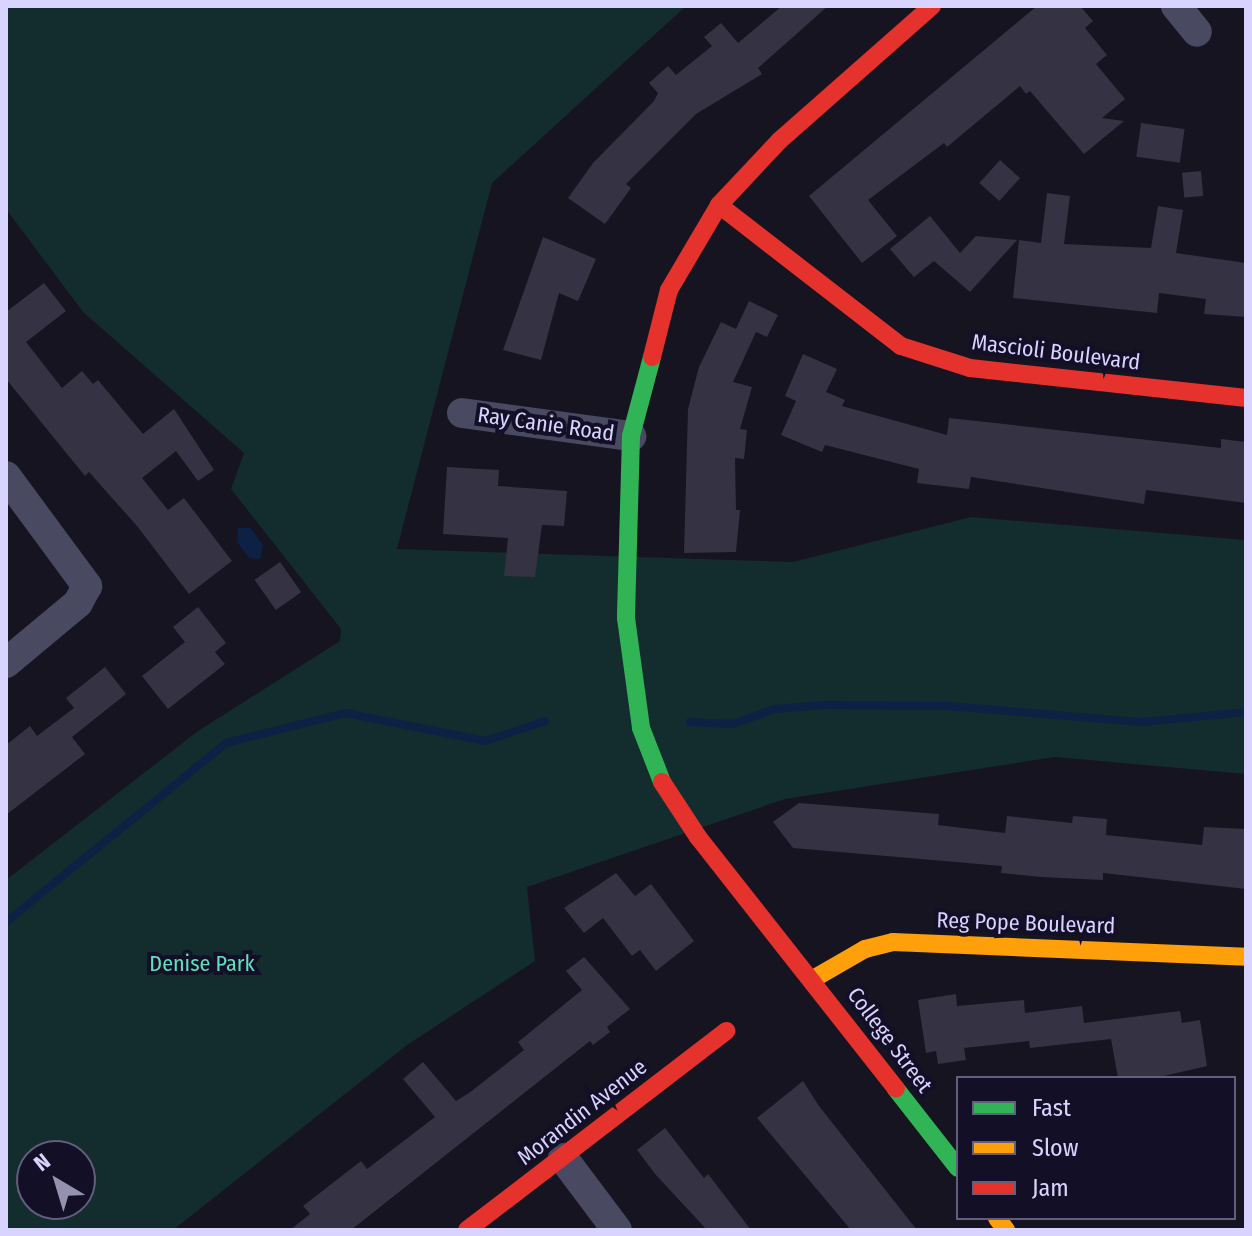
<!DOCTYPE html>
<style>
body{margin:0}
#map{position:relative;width:1252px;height:1236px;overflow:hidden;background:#161421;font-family:"Fira Sans Condensed",sans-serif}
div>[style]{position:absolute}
.green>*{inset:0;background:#132c2d}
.water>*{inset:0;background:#0d2144}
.stream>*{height:8px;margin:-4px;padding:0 4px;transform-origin:4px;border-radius:4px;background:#0d2144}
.building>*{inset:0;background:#343243;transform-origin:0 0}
.street>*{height:30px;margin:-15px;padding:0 15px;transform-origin:15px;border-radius:15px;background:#4a4962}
.fast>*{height:18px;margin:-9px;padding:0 9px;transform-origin:9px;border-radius:9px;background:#30b455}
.slow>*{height:18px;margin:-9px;padding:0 9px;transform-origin:9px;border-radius:9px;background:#ff9f0a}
.jam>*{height:18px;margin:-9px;padding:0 9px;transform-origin:9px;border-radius:9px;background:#e5322d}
span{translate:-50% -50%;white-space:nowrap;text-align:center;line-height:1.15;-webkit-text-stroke:8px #130f26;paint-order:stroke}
.street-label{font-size:22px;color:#d9d4ff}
.park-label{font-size:22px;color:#5fe0c0}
.frame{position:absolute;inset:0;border:8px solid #d9d4ff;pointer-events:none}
.legend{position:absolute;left:956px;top:1076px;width:280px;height:144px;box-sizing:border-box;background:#130f26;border:2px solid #625e7d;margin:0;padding:10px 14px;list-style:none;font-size:24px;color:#d9d4ff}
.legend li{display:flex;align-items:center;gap:16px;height:40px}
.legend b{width:40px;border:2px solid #625e7d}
.north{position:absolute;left:16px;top:1140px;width:80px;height:80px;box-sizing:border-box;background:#130f26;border:2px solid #625e7d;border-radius:50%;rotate:322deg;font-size:22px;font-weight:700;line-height:32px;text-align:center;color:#d9d4ff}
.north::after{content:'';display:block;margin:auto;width:28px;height:36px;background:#9591b1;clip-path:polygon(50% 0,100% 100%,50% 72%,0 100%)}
</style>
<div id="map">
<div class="green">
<div style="clip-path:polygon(evenodd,6px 6px,686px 6px,492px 183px,397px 549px,793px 562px,971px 517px,1246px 540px,1246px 774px,1055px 757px,785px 799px,527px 887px,535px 961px,407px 1045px,173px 1230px,6px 1230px,6px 880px,198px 731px,340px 641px,341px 629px,231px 489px,244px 453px,83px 312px,6px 209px,6px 6px,32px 1156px,80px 1156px,80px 1204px,32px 1204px,32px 1156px)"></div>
</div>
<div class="water">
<div style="clip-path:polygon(238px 528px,251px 528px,263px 545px,260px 559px,249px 558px,237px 542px)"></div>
</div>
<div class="stream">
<div style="left:690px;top:722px;width:43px;rotate:2.7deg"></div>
<div style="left:733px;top:724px;width:45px;rotate:-19.7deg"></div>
<div style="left:775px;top:709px;width:49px;rotate:-4.7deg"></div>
<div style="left:824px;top:705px;width:123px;rotate:0.5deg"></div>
<div style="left:947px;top:706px;width:197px;rotate:4.7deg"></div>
<div style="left:1143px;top:722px;width:103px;rotate:-5.5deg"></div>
<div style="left:6px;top:922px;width:284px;rotate:-39.1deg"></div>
<div style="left:226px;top:743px;width:123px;rotate:-14.1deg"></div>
<div style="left:345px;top:713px;width:143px;rotate:11.3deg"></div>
<div style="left:485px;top:741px;width:63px;rotate:-18.4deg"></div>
</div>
<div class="building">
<div style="clip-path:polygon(782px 6px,828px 6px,758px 68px,762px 74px,696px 114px,626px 184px,631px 188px,605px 224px,568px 198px,593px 163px,654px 101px,658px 93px,649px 83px,668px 66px,676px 75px,712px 46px,704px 37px,721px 23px,738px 43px)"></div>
<div style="clip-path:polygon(1037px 6px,1080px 6px,1093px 21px,1085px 28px,1107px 55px,1096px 64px,1125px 99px,1102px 118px,1124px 121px,1084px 154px,1030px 91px,1026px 94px,1020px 86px,947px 147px,944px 143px,868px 200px,897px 236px,862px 263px,809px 196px)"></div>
<div style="left:1141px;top:123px;width:44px;height:34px;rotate:8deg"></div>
<div style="left:1000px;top:160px;width:27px;height:31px;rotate:42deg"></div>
<div style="left:1201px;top:171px;width:25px;height:19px;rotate:85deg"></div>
<div style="clip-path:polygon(1047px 193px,1070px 196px,1064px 244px,1151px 248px,1158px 206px,1183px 210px,1176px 253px,1246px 263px,1246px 317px,1204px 314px,1206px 299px,1159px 293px,1157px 313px,1013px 298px,1019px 240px,1041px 243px)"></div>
<div style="clip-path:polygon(930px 216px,960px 253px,976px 236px,1017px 240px,970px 292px,934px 261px,914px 277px,890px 249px)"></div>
<div style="clip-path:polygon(543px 237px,596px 259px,578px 301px,559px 293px,541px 360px,503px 350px)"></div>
<div style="clip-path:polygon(44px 283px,66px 311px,26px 342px,62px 388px,82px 371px,93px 384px,98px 380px,143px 434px,174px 409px,214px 470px,198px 481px,176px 451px,142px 478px,168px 510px,184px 498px,232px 561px,189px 594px,137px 526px,89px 472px,85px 476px,6px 379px,6px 312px)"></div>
<div style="clip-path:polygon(749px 301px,778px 315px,767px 337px,756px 332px,733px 382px,752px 387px,740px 429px,747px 430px,744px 459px,735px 458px,736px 510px,740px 510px,736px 552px,684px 553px,688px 409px,699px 367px,721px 322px,736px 329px)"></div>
<div style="clip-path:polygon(803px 354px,837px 369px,826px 392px,845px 400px,842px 406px,947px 435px,949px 418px,1221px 448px,1221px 439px,1246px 442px,1246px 503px,1146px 490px,1144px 504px,971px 477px,969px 489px,917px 483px,919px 469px,825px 445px,822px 452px,781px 435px,796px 401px,785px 396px)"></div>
<div style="clip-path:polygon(447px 467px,499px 470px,498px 486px,567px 491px,564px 526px,542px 525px,535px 577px,504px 576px,508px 538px,443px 534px)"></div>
<div style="left:280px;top:562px;width:37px;height:31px;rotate:55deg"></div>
<div style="clip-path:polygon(198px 607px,226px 643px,215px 652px,225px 664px,168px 709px,142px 676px,185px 642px,173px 627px)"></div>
<div style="clip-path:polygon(105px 667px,126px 694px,72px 737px,85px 754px,6px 815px,6px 745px,30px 726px,37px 736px,74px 708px,66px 698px)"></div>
<div style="clip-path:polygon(799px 803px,939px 814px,938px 825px,1005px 833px,1007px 816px,1072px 823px,1073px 816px,1107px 819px,1106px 835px,1202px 845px,1204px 827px,1246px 829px,1246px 889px,1103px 873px,1103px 880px,1041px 877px,1001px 873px,1002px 866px,793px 848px,773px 822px)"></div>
<div style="clip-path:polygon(616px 873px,635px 896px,651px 884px,694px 941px,656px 971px,640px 950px,632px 956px,603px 918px,584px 933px,564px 908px)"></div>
<div style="clip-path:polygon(584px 957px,630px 1009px,607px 1027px,610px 1032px,593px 1045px,590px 1041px,351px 1230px,290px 1230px,310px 1214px,303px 1206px,361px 1161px,367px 1169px,435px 1117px,403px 1079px,423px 1062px,456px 1101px,469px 1093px,524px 1050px,518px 1042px,582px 990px,566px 971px)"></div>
<div style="clip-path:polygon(956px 994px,957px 1006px,1024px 1000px,1025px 1013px,1082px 1006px,1084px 1023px,1180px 1011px,1182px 1023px,1200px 1020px,1207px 1066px,1155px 1078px,1118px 1078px,1111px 1039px,1030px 1048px,1029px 1041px,964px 1048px,966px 1060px,938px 1064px,936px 1051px,926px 1053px,918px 1000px)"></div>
<div style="clip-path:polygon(803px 1081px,819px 1106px,917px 1230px,851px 1230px,757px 1118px)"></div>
<div style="clip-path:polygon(665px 1128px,704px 1178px,708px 1174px,751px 1230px,707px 1230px,656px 1175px,637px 1150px)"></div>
</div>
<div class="street">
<div style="left:1176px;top:6px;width:33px;rotate:51deg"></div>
<div style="left:462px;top:413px;width:171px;rotate:7.8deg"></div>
<div style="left:6px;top:476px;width:137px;rotate:53.6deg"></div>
<div style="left:87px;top:586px;width:19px;rotate:118deg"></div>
<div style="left:78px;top:603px;width:94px;rotate:140.2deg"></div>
<div style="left:563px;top:1158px;width:90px;rotate:53.1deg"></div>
</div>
<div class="fast">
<div style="left:652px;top:357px;width:82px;rotate:104.9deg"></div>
<div style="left:631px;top:436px;width:182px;rotate:91.6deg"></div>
<div style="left:626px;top:618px;width:111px;rotate:82.2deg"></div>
<div style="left:641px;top:728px;width:58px;rotate:68.7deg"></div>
<div style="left:896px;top:1089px;width:100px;rotate:51.9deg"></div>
</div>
<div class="slow">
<div style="left:813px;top:979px;width:60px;rotate:-30deg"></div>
<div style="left:865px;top:949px;width:29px;rotate:-14deg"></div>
<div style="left:893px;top:942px;width:353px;rotate:2.4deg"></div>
<div style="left:997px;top:1218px;width:15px;rotate:53deg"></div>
</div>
<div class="jam">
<div style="left:719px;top:205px;width:230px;rotate:37.8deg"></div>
<div style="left:901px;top:346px;width:72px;rotate:17.7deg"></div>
<div style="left:970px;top:368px;width:278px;rotate:6.2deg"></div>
<div style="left:652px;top:357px;width:69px;rotate:-75.8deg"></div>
<div style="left:669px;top:290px;width:99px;rotate:-59.5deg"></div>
<div style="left:719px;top:205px;width:88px;rotate:-46.8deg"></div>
<div style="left:779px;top:141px;width:204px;rotate:-41.4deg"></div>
<div style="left:662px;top:782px;width:66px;rotate:56.8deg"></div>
<div style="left:698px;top:837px;width:320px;rotate:51.8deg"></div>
<div style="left:467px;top:1230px;width:327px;rotate:-37.5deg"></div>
</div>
<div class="street-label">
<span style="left:1056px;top:352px;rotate:7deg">Mascioli Boulevard</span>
<span style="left:546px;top:424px;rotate:8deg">Ray Canie Road</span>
<span style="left:1026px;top:923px;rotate:2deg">Reg Pope Boulevard</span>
<span style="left:890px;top:1040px;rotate:53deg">College Street</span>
<span style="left:582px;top:1112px;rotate:-38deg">Morandin Avenue</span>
</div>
<div class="park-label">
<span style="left:202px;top:964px">Denise Park</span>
</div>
<div class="frame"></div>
<ul class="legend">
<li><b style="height:10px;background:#30b455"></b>Fast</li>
<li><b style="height:10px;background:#ff9f0a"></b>Slow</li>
<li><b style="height:10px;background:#e5322d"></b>Jam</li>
</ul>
<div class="north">N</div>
</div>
